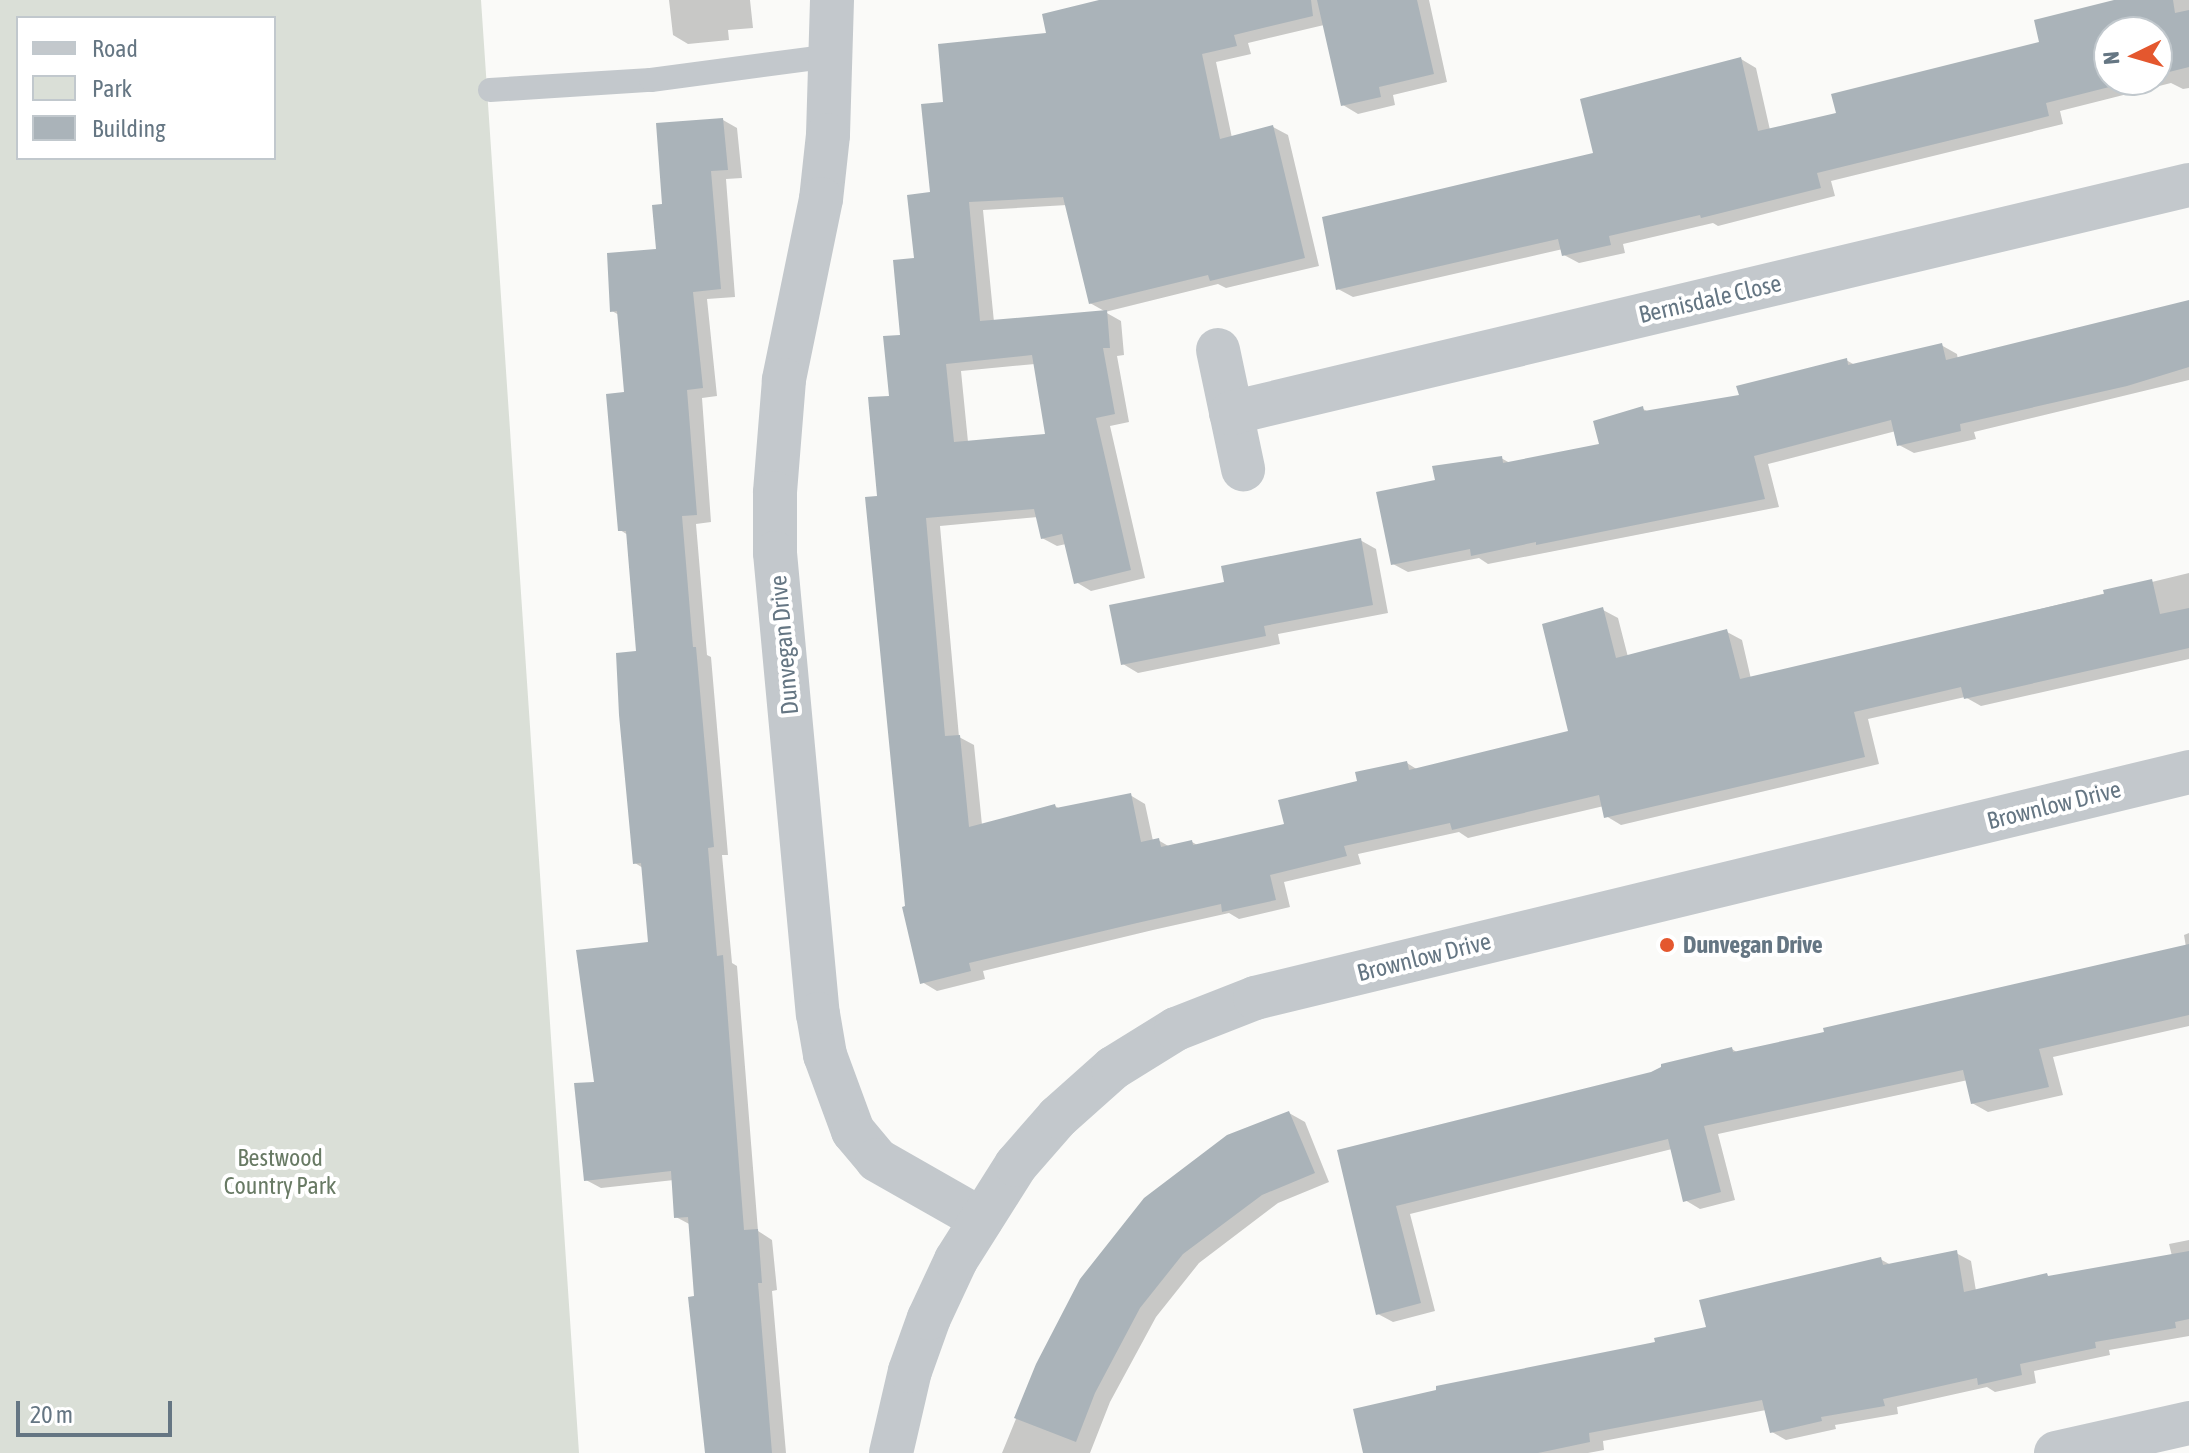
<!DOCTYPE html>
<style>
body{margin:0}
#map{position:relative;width:2189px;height:1453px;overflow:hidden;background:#fafaf8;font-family:"Asap Condensed",sans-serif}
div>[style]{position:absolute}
.green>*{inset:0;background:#dadfd7}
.shadow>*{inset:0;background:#0003}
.building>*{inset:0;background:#aab3b9}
.lane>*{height:24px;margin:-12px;padding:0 12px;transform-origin:12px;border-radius:12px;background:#c3c8cc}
.street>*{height:44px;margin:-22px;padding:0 22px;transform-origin:22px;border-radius:22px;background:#c3c8cc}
.dots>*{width:22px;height:22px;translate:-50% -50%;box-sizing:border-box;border:4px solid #fff;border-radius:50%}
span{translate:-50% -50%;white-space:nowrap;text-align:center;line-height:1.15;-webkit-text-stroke:8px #fff;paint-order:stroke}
.street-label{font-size:24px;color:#657683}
.poi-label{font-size:24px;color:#657683;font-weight:700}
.left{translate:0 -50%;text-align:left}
.park-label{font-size:24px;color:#687a64}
.legend{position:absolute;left:16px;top:16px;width:260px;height:144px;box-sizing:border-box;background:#fff;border:2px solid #c1c8cd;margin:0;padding:10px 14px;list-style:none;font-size:24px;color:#657683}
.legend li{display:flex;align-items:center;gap:16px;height:40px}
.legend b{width:40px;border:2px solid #c1c8cd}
.north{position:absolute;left:2093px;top:16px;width:80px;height:80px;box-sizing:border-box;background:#fff;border:2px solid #c1c8cd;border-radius:50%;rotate:265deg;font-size:22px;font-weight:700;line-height:32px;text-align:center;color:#657683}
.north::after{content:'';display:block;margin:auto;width:28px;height:36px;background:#e4572e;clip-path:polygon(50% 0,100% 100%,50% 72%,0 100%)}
.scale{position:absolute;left:16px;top:1401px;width:156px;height:36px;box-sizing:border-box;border:4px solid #657683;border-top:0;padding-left:10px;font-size:24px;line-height:28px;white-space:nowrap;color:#657683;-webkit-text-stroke:6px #fff;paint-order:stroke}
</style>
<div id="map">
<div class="green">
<div style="clip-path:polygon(evenodd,0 0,481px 0,579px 1453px,0 1453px,0 0,18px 18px,274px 18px,274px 158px,18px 158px,18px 18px)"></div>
</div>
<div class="shadow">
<div style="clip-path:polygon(669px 0,750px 0,753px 28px,728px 30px,729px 40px,688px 44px,673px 35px)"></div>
<div style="clip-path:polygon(evenodd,1110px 0,1429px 0,1447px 82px,1393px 95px,1395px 105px,1358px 114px,1343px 105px,1324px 25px,1248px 43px,1251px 54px,1216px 62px,1232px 138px,1273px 127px,1288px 135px,1319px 266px,1226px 288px,1218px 284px,1105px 312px,1121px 321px,1124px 355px,1117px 356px,1129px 422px,1110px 426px,1145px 578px,1091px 591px,1076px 582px,1066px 544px,1057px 546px,1042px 538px,1038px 517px,940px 526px,959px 737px,974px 745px,982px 825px,1055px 806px,1060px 809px,1130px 795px,1145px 804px,1153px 841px,1158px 840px,1170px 847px,1192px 842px,1199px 846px,1287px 826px,1359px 782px,1407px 763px,1418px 770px,1570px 733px,1603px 610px,1618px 618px,1628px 657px,1727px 632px,1742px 640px,1751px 679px,2189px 573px,2189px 659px,1981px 706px,1965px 697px,1868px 719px,1879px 764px,1621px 825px,1606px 816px,1604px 806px,1468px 838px,1459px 832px,1358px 854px,1361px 864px,1284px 882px,1290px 907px,1239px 919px,1229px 913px,1153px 930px,983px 971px,985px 979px,937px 991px,922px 982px,907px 908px,879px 498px,891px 397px,916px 260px,933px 194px,945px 103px,1049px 35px,1110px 0,1067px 205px,1090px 303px,1106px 312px,994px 322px,983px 210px,1067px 205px,1110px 0,1035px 364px,1047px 435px,968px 442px,961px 371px,1035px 364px)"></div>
<div style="clip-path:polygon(evenodd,2122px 0,2189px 0,2189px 88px,2183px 89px,2171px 83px,2060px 111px,2063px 124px,1831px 181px,1835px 196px,1718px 226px,1713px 223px,1623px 244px,1625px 253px,1579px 263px,1564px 255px,1563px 249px,1353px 297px,1338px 289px,1595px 154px,1741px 59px,1756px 68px,1770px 130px,1839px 115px,2042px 43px,2122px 0,2109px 32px,2157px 32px,2157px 80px,2109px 80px,2109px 32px)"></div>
<div style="clip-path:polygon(723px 120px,737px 128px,742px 178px,726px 179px,735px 297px,707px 299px,717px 396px,702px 398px,711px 522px,696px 524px,707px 655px,711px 657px,728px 855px,722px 855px,732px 963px,737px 966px,758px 1231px,772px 1240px,777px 1290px,772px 1291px,786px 1453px,707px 1453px,691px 1225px,676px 1217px,674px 1180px,601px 1188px,586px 1180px,596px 1083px,650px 943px,643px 868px,635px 863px,638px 653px,628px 535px,620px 530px,626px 394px,619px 315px,612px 311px,658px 251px,664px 206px)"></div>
<div style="clip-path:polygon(2189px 302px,2189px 380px,1974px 432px,1976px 439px,1914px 453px,1899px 445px,1896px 431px,1768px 464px,1779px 507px,1488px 564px,1479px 558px,1408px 572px,1393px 564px,1438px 482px,1501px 458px,1510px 463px,1602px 445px,1643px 409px,1649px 412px,1741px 396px,1846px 360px,1855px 365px,1941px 345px,1957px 354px,1958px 360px)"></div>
<div style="clip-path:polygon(1360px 540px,1376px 549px,1388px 613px,1278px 634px,1280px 644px,1138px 673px,1123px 664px,1226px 583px)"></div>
<div style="clip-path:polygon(2189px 933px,2189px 1026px,2053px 1057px,2063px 1095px,1988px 1112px,1972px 1103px,1968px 1080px,1718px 1134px,1735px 1200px,1700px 1209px,1685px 1200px,1672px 1149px,1410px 1214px,1435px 1311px,1393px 1322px,1378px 1314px,1339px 1152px,1652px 1074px,1732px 1049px,1738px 1053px,2186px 947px,2184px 935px)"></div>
<div style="clip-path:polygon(1289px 1113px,1305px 1122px,1329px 1182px,1278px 1203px,1199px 1263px,1156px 1317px,1110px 1402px,1090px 1453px,1002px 1453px,1038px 1365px)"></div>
<div style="clip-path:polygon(2189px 1240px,2189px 1336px,2109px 1350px,2110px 1355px,2034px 1371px,2036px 1383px,1995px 1392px,1987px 1387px,1897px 1407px,1898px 1414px,1835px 1425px,1836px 1429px,1786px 1440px,1772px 1432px,1766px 1410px,1603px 1441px,1604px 1450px,1588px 1453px,1365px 1453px,1657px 1343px,1708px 1328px,1880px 1259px,1891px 1265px,1956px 1253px,1971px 1261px,1976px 1291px,2172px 1256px,2169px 1244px)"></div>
</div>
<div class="building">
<div style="clip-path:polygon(evenodd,1099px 0,1311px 0,1313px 16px,1234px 35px,1237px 46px,1202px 54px,1220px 139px,1273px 125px,1305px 258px,1210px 281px,1208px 275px,1089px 304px,1063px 197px,969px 202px,980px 321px,1107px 310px,1110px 348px,1103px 348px,1115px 414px,1096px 418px,1131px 570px,1074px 584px,1062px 534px,1041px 539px,1034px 509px,926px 518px,945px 736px,960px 735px,969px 827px,1055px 804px,1056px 808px,1131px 793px,1141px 842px,1159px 838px,1161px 847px,1192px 840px,1193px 845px,1284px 824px,1278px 800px,1357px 781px,1355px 772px,1407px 761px,1409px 770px,1568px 731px,1542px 624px,1603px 607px,1616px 658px,1727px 629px,1740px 679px,2104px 594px,2103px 590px,2152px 579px,2160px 614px,2189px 608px,2189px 648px,1964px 699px,1961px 687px,1854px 712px,1865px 757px,1793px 774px,1604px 818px,1599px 795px,1452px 830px,1450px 823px,1344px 846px,1347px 856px,1270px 875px,1276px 900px,1222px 912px,1221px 904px,1137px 923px,969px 963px,971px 971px,920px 984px,902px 907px,905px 906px,865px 497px,877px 496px,868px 397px,889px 396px,883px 336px,900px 335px,893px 260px,914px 258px,907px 195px,930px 192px,921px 104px,943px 102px,938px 44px,1046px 33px,1042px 14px,1099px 0,1032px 355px,1045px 434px,954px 442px,946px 364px,1032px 355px)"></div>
<div style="clip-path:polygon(1317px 0,1417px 0,1434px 74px,1379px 87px,1381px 97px,1341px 106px)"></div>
<div style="clip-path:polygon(2114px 0,2173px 0,2175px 13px,2189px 10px,2189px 67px,2157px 75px,2157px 32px,2109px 32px,2109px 80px,2137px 80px,2046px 103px,2049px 116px,1817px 173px,1821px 188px,1701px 218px,1700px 215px,1609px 236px,1611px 245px,1562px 256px,1558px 239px,1336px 290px,1322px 217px,1593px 153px,1580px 99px,1741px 57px,1758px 131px,1836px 113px,1831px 94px,2039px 42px,2034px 20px)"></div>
<div style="clip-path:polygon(723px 118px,728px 170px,711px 171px,721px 289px,693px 292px,703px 388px,687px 390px,697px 515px,682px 516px,693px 647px,696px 647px,714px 847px,708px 848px,717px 956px,723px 955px,744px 1230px,758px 1229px,762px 1283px,758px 1283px,772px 1453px,705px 1453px,688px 1297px,694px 1296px,688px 1217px,674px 1218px,671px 1171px,584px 1181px,574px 1083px,594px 1082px,576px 950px,648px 942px,641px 863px,633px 864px,619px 715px,616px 653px,636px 651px,626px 531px,618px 531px,606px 394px,624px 392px,617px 311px,610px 312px,607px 253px,656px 249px,652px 205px,662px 204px,656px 123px)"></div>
<div style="clip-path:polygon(2189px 300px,2189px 367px,2127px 386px,1960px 424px,1961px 431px,1897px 446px,1891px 420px,1754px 456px,1765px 499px,1536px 545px,1536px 542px,1471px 556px,1470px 549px,1391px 565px,1376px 492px,1435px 480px,1432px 466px,1502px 456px,1503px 463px,1599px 444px,1593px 421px,1643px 406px,1644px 411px,1739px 395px,1736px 386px,1847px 358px,1848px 365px,1942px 343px,1946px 360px)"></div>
<div style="clip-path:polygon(1361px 538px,1373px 605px,1264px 626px,1266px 636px,1121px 665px,1109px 605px,1224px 582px,1221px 566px)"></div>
<div style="clip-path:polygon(2189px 944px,2189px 1015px,2039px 1049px,2049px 1087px,1971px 1104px,1963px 1070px,1704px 1126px,1721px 1192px,1683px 1202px,1668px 1139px,1396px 1206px,1421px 1303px,1376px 1315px,1337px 1150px,1651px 1072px,1661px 1067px,1661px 1064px,1732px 1047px,1733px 1052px,1824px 1032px,1823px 1028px)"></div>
<div style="clip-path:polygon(1289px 1111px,1315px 1173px,1262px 1195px,1183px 1254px,1140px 1308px,1095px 1393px,1076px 1442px,1014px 1418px,1036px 1364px,1080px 1279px,1144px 1198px,1227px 1135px)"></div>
<div style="clip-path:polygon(1957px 1250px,1964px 1292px,2047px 1273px,2048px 1276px,2189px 1251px,2189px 1319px,2175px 1322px,2176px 1328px,2095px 1342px,2096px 1348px,2020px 1364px,2022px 1375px,1978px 1385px,1977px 1378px,1883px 1399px,1885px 1406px,1821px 1417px,1822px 1421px,1770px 1433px,1762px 1400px,1589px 1433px,1590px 1442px,1538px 1453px,1363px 1453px,1353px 1409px,1436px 1390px,1436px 1386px,1655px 1342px,1654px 1338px,1706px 1327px,1699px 1300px,1881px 1257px,1883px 1265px)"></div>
</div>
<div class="lane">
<div style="left:490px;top:90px;width:161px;rotate:-3.6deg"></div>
<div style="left:651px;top:80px;width:183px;rotate:-7.6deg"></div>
</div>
<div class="street">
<div style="left:832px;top:0;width:135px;rotate:91.7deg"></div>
<div style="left:828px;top:135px;width:64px;rotate:96.2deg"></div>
<div style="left:821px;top:199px;width:185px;rotate:101.6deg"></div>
<div style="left:784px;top:380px;width:113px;rotate:94.6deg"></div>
<div style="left:775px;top:493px;width:60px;rotate:90deg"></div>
<div style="left:775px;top:553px;width:463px;rotate:84.7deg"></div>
<div style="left:818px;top:1014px;width:42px;rotate:80.3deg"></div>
<div style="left:825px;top:1055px;width:81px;rotate:69.8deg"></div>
<div style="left:853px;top:1131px;width:38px;rotate:50deg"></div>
<div style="left:877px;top:1160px;width:120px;rotate:29.6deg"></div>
<div style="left:1218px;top:350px;width:122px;rotate:78.1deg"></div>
<div style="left:1231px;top:413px;width:985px;rotate:-13.39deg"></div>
<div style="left:891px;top:1453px;width:84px;rotate:-77deg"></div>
<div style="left:910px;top:1371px;width:56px;rotate:-70.3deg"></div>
<div style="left:929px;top:1318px;width:64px;rotate:-65deg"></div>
<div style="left:956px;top:1260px;width:112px;rotate:-57.7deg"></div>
<div style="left:1016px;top:1165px;width:64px;rotate:-48.8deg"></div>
<div style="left:1058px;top:1117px;width:74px;rotate:-41.7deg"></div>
<div style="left:1113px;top:1068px;width:74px;rotate:-31.8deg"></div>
<div style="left:1176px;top:1029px;width:85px;rotate:-21.4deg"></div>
<div style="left:1255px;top:998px;width:961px;rotate:-13.6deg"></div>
<div style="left:2056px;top:1453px;width:136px;rotate:-12.7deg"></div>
</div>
<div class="dots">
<div style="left:1667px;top:945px;background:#e4572e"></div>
</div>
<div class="street-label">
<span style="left:1710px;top:299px;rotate:-13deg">Bernisdale Close</span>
<span style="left:784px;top:645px;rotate:-95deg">Dunvegan Drive</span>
<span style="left:2054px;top:805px;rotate:-14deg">Brownlow Drive</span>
<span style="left:1424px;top:957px;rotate:-14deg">Brownlow Drive</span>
</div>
<div class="poi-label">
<span class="left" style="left:1683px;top:945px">Dunvegan Drive</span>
</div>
<div class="park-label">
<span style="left:280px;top:1172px">Bestwood<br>Country Park</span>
</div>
<ul class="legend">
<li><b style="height:10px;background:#c3c8cc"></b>Road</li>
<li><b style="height:22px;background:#dadfd7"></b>Park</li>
<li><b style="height:22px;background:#aab3b9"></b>Building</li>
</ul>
<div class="north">N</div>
<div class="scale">20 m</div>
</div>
